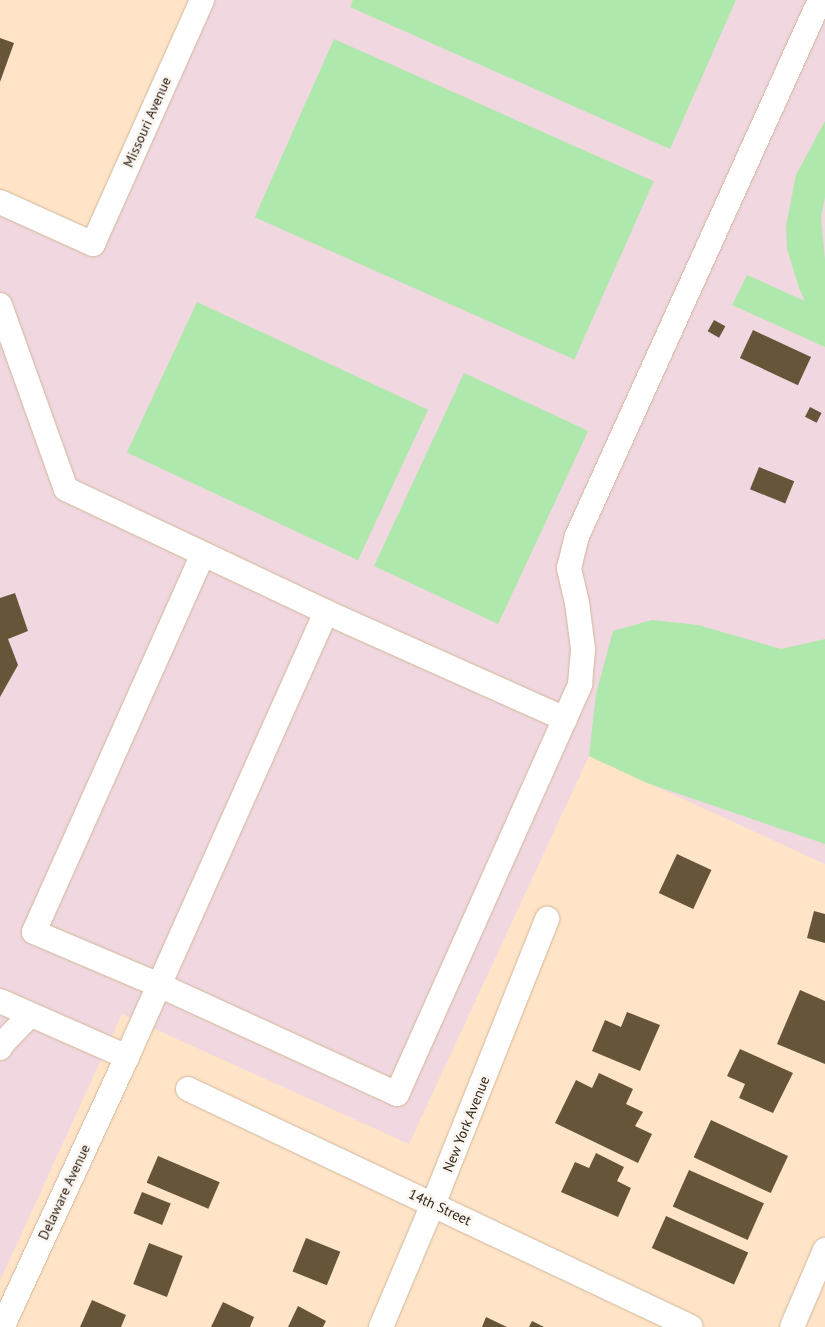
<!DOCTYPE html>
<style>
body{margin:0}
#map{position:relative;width:825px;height:1327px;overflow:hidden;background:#ffe4c8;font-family:"PT Sans",sans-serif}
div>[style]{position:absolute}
.education>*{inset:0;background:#f1d7df}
.green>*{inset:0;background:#afe8ac;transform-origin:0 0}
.building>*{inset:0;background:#67553a;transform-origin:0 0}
.roads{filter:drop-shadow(0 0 1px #d0b69b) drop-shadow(0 0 1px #d0b69b)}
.minor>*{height:24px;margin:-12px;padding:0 12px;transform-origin:12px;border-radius:12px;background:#fff}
span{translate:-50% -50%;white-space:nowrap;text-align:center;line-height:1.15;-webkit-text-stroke:5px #fbf5f0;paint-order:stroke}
.street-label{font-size:14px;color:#271d13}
</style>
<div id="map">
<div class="education">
<div style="clip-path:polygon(212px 0,825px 0,825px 864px,589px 756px,409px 1144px,122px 1014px,0 1281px,0 215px,98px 257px)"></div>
</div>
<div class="green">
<div style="clip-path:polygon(353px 0,736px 0,670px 149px,350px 7px)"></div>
<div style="left:334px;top:39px;width:350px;height:195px;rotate:24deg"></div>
<div style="clip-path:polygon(825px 121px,825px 197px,821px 218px,825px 260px,825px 347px,732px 305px,747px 275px,805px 301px,799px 288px,787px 249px,786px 226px,796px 175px)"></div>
<div style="left:197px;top:302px;width:255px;height:166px;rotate:25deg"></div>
<div style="left:464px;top:373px;width:137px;height:213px;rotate:25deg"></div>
<div style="clip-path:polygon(652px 620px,698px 625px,781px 649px,825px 639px,825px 844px,647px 783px,589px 756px,596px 694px,613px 631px)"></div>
</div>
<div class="building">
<div style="clip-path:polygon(0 38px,14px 43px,0 82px)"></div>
<div style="left:714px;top:320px;width:13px;height:13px;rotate:29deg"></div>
<div style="left:753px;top:330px;width:64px;height:31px;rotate:25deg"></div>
<div style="left:810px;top:407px;width:13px;height:11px;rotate:27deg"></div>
<div style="left:759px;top:467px;width:38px;height:24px;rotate:22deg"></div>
<div style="clip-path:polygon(15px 593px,28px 631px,8px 639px,18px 665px,0 697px,0 598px)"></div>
<div style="left:677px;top:854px;width:38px;height:43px;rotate:25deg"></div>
<div style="clip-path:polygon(814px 911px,825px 914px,825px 943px,807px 938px)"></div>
<div style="clip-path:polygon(800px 990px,825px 1001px,825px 1064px,777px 1044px)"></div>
<div style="clip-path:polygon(627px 1012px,660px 1025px,640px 1071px,592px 1051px,605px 1020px,621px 1027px)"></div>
<div style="clip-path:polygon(740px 1049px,793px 1073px,773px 1113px,739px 1098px,745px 1084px,727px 1076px)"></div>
<div style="clip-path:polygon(599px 1073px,633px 1089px,626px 1104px,643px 1112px,635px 1126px,652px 1134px,638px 1163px,555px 1123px,576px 1080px,592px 1088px)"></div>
<div style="left:711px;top:1120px;width:85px;height:41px;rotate:25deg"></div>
<div style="clip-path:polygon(596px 1153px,624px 1167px,617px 1181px,631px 1188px,618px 1217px,561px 1192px,575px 1162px,589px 1168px)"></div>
<div style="left:158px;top:1156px;width:67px;height:29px;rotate:23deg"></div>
<div style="left:689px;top:1170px;width:82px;height:40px;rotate:24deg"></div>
<div style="left:142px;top:1192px;width:31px;height:23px;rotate:22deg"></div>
<div style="left:666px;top:1216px;width:90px;height:35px;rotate:24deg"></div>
<div style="left:306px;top:1238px;width:37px;height:36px;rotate:22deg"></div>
<div style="left:149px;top:1243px;width:36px;height:44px;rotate:21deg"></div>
<div style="clip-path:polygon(92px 1300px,126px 1315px,121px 1327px,80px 1327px)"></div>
<div style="clip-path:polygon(223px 1302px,254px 1317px,250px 1327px,211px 1327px)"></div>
<div style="clip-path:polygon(298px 1306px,326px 1321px,323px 1327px,288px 1327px)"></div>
<div style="clip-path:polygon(486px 1317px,507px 1327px,482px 1327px)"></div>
<div style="clip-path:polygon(532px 1321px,544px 1327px,529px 1327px)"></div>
</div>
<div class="roads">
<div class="minor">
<div style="left:0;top:202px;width:102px;rotate:24.3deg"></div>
<div style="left:93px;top:244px;width:267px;rotate:-65.9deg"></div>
<div style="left:0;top:305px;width:195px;rotate:70.3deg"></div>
<div style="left:66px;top:489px;width:288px;rotate:25.3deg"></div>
<div style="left:326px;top:612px;width:487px;rotate:114.1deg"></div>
<div style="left:127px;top:1057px;width:298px;rotate:114.8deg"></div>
<div style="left:203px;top:554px;width:414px;rotate:114.1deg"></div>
<div style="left:34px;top:932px;width:136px;rotate:23deg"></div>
<div style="left:159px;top:985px;width:262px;rotate:24.6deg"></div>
<div style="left:397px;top:1094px;width:449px;rotate:-65.9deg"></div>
<div style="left:580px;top:684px;width:35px;rotate:-85deg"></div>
<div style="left:583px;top:649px;width:46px;rotate:-97.4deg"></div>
<div style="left:577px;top:603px;width:36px;rotate:-103deg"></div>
<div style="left:569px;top:568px;width:33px;rotate:-76deg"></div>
<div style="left:577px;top:536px;width:589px;rotate:-65.61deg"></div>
<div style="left:326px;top:612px;width:262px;rotate:24.1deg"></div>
<div style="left:0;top:1001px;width:139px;rotate:23.8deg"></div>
<div style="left:0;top:1048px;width:6px;rotate:-59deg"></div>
<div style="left:3px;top:1043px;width:39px;rotate:-46deg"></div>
<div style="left:188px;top:1089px;width:556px;rotate:25.32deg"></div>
<div style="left:381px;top:1327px;width:152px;rotate:-67.1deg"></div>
<div style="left:440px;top:1187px;width:289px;rotate:-68.2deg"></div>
<div style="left:792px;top:1327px;width:84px;rotate:-66.8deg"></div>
</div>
</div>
<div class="street-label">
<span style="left:147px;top:122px;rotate:-66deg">Missouri Avenue</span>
<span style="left:466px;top:1124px;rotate:-68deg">New York Avenue</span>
<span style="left:64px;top:1192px;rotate:-65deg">Delaware Avenue</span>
<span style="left:440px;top:1207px;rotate:25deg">14th Street</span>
</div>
</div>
